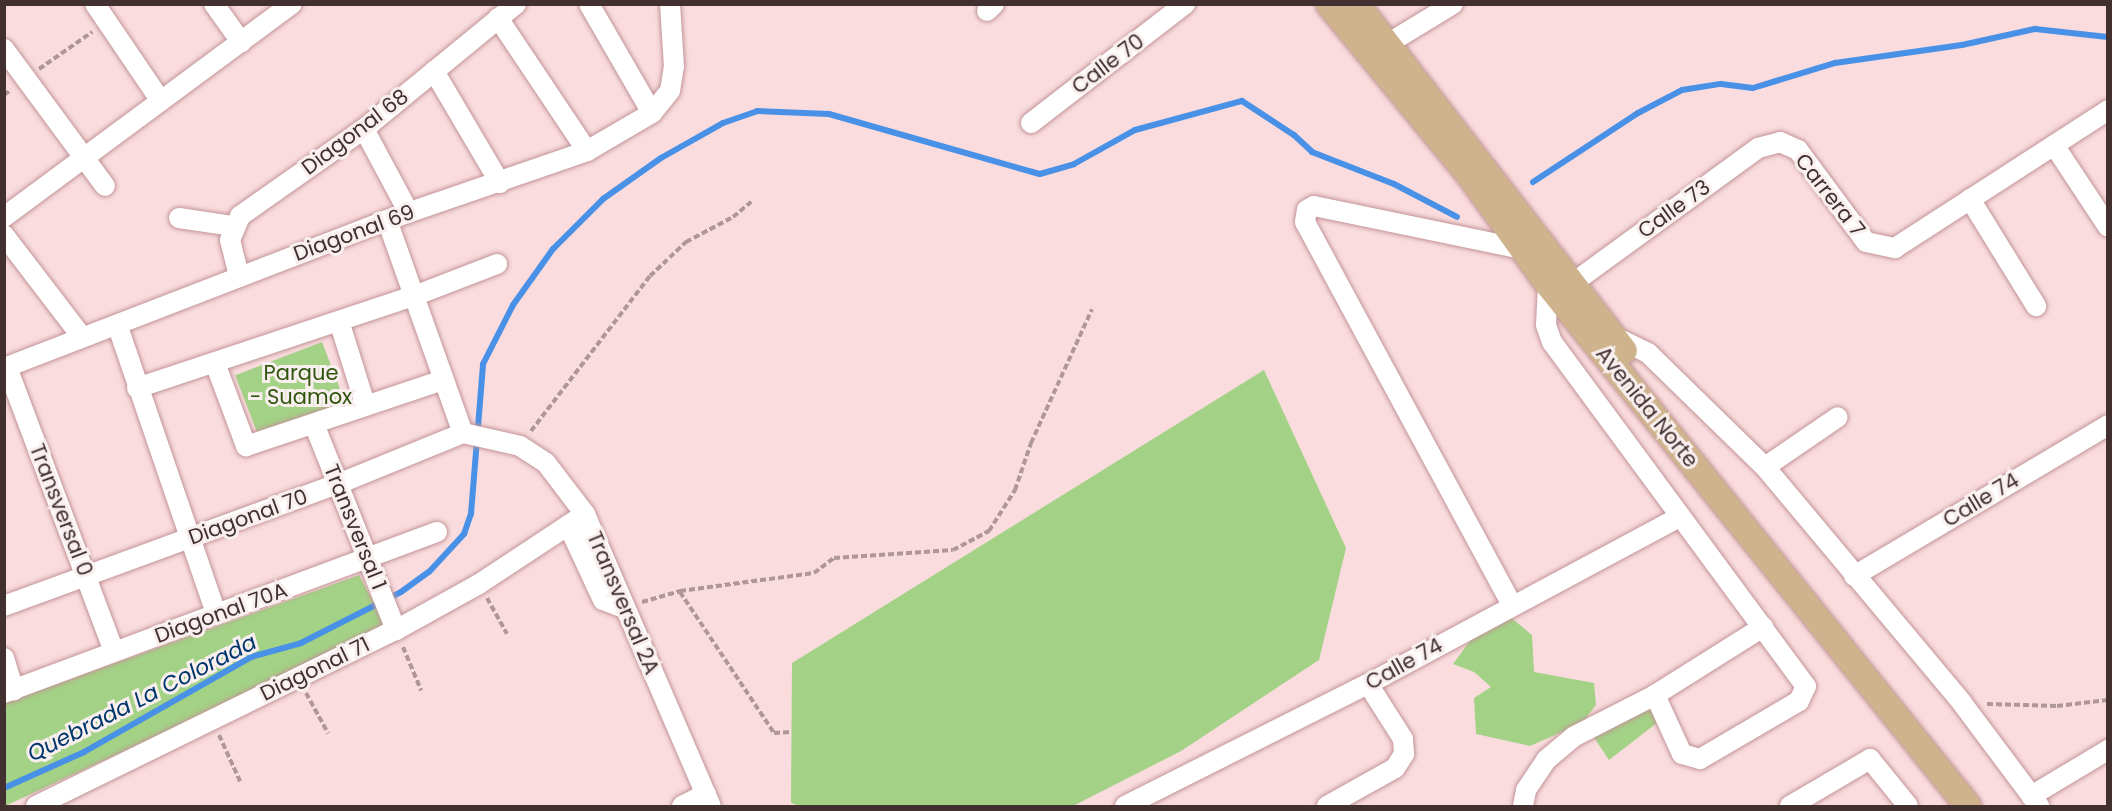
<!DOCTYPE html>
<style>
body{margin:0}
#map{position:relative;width:2112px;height:811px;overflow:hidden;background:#fadcde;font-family:Poppins,sans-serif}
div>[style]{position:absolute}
.green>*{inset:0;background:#a3d186;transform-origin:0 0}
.stream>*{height:6px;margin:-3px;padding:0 3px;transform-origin:3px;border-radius:3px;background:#4891e7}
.path>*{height:4px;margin-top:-2px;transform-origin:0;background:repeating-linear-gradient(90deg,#af9698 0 6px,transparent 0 9px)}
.roads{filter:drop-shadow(0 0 2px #c29497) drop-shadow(0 0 2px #c29497)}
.minor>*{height:20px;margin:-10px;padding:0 10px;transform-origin:10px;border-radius:10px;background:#fff}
.major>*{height:26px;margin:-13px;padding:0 13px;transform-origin:13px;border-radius:13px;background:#ceb38d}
span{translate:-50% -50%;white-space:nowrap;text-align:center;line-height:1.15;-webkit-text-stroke:6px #f9efef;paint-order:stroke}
.street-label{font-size:21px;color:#423031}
.park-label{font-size:21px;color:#30560e}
.water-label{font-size:22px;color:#00366c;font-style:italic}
.frame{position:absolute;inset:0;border:6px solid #423031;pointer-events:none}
</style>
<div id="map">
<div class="green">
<div style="left:322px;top:342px;width:65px;height:93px;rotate:69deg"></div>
<div style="clip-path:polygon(1264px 370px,1346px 548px,1319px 660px,1181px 751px,1073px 806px,800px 806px,791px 803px,792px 663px)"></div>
<div style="clip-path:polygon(359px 575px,388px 629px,5px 806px,5px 703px)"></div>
<div style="clip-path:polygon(1503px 611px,1532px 635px,1534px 672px,1594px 683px,1596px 705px,1582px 723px,1530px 746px,1476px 734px,1474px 698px,1491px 687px,1474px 672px,1453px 664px,1480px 627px)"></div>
<div style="clip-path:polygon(1652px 701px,1662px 719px,1609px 760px,1591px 733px)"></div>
</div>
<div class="stream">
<div style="left:1533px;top:182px;width:126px;rotate:-33.3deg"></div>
<div style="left:1638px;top:113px;width:50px;rotate:-27.6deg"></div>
<div style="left:1682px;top:90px;width:39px;rotate:-9deg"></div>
<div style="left:1721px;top:84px;width:32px;rotate:7deg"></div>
<div style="left:1753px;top:88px;width:86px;rotate:-17deg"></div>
<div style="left:1835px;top:63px;width:128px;rotate:-8.1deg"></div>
<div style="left:1962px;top:45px;width:75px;rotate:-12.4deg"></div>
<div style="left:2035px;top:29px;width:73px;rotate:6.3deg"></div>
<div style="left:4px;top:788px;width:88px;rotate:-24.2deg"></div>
<div style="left:84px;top:752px;width:192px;rotate:-29.6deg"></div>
<div style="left:251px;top:657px;width:52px;rotate:-15.6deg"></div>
<div style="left:301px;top:643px;width:112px;rotate:-27deg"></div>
<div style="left:401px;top:592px;width:34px;rotate:-36deg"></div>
<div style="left:429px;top:572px;width:52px;rotate:-47.4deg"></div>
<div style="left:464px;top:534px;width:21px;rotate:-71deg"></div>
<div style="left:471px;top:514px;width:150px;rotate:-85.4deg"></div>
<div style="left:483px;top:364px;width:66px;rotate:-63deg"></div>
<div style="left:513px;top:305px;width:69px;rotate:-54.5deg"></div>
<div style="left:553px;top:249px;width:71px;rotate:-45deg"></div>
<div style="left:603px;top:199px;width:71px;rotate:-35.3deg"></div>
<div style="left:661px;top:158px;width:71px;rotate:-29.4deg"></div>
<div style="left:723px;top:123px;width:36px;rotate:-19deg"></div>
<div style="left:757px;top:111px;width:72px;rotate:2.4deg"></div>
<div style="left:829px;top:114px;width:219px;rotate:15.9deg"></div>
<div style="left:1040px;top:174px;width:35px;rotate:-16deg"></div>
<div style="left:1074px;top:164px;width:70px;rotate:-29.1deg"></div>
<div style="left:1135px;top:130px;width:111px;rotate:-15.2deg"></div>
<div style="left:1242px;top:101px;width:62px;rotate:33.2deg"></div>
<div style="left:1294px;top:135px;width:25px;rotate:43deg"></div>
<div style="left:1312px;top:152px;width:88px;rotate:21.3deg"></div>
<div style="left:1394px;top:184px;width:71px;rotate:27.6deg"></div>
</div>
<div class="path">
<div style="left:39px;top:69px;width:65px;rotate:-34.9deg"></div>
<div style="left:4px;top:95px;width:9px;rotate:-36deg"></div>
<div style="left:531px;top:431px;width:195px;rotate:-52.5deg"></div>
<div style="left:650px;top:276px;width:50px;rotate:-43.4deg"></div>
<div style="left:686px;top:242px;width:53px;rotate:-28deg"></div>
<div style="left:733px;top:217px;width:25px;rotate:-40deg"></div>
<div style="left:680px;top:592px;width:169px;rotate:56.3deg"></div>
<div style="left:774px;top:733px;width:17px;rotate:-3deg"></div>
<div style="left:487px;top:598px;width:41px;rotate:60.9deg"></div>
<div style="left:642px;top:602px;width:40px;rotate:-16deg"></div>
<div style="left:680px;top:591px;width:135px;rotate:-7.7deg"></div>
<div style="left:814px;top:573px;width:25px;rotate:-37deg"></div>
<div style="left:834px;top:558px;width:119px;rotate:-3.8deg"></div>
<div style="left:953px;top:550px;width:41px;rotate:-27.8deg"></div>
<div style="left:989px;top:531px;width:49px;rotate:-57.6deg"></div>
<div style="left:1015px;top:490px;width:50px;rotate:-71.2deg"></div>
<div style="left:1031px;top:443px;width:147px;rotate:-65.5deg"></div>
<div style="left:403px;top:647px;width:47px;rotate:67.3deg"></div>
<div style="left:306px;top:693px;width:46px;rotate:61.2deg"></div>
<div style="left:1987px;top:704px;width:70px;rotate:1.6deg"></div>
<div style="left:2057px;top:706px;width:51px;rotate:-6.7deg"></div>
<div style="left:219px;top:735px;width:51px;rotate:65.5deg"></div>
</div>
<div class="roads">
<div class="minor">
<div style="left:95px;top:4px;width:117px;rotate:55.8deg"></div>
<div style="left:214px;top:4px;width:47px;rotate:54.6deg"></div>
<div style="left:589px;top:4px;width:126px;rotate:60deg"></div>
<div style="left:987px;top:11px;width:10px;rotate:-45deg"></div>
<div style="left:498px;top:18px;width:160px;rotate:56.2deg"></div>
<div style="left:1389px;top:43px;width:75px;rotate:-31.4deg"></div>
<div style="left:4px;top:49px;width:170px;rotate:53.6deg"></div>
<div style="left:434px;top:71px;width:130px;rotate:59.5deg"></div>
<div style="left:1031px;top:123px;width:195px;rotate:-37.7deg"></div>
<div style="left:364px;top:129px;width:95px;rotate:61.8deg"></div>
<div style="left:2054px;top:145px;width:98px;rotate:56.6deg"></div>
<div style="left:1970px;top:199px;width:126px;rotate:58.3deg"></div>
<div style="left:4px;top:217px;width:358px;rotate:-36.5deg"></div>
<div style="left:179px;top:218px;width:55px;rotate:8.4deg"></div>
<div style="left:387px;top:220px;width:226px;rotate:70.4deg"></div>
<div style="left:4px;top:235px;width:128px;rotate:52.6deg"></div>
<div style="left:239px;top:276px;width:37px;rotate:-104deg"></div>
<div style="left:230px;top:240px;width:26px;rotate:-67deg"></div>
<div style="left:240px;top:216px;width:151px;rotate:-35.1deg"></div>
<div style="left:364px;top:129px;width:197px;rotate:-39.4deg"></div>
<div style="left:1573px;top:283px;width:229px;rotate:-36.1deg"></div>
<div style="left:1758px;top:148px;width:23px;rotate:-15deg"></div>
<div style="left:1780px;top:142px;width:20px;rotate:24deg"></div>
<div style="left:1798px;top:150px;width:114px;rotate:53.5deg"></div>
<div style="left:1866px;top:242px;width:30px;rotate:12deg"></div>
<div style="left:1895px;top:248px;width:254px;rotate:-32.9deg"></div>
<div style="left:1548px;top:284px;width:41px;rotate:92.8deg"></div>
<div style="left:1546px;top:325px;width:18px;rotate:71deg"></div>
<div style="left:1552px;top:342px;width:428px;rotate:53.6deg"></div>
<div style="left:1806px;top:686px;width:17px;rotate:115deg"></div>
<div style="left:1799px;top:701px;width:115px;rotate:149.6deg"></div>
<div style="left:1700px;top:759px;width:19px;rotate:-164deg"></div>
<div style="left:1682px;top:754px;width:65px;rotate:-114.6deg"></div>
<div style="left:339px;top:321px;width:87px;rotate:72.6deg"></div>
<div style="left:118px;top:327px;width:303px;rotate:71.1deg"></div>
<div style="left:1613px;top:336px;width:39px;rotate:26deg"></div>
<div style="left:1648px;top:353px;width:163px;rotate:44.3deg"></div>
<div style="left:1765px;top:467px;width:307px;rotate:50.1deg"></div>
<div style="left:1962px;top:703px;width:129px;rotate:53.2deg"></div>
<div style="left:215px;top:363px;width:89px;rotate:69.5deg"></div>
<div style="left:246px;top:446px;width:208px;rotate:-18.5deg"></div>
<div style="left:7px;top:367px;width:304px;rotate:69.4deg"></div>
<div style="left:4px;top:368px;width:411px;rotate:-21.1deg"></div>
<div style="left:387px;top:220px;width:212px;rotate:-19deg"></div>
<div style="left:587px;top:151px;width:75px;rotate:-30.3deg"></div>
<div style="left:652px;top:113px;width:28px;rotate:-51deg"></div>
<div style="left:670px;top:91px;width:24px;rotate:-81deg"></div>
<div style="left:674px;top:67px;width:63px;rotate:-93.6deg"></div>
<div style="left:137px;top:388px;width:292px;rotate:-18.4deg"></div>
<div style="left:414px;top:296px;width:89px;rotate:-21.1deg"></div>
<div style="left:314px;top:424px;width:222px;rotate:68.3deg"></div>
<div style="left:1765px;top:467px;width:88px;rotate:-34.4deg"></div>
<div style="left:568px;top:525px;width:83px;rotate:65deg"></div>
<div style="left:603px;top:600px;width:22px;rotate:21deg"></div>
<div style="left:1854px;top:576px;width:295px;rotate:-30.7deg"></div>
<div style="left:1512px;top:605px;width:435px;rotate:-118.4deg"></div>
<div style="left:1305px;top:222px;width:12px;rotate:-81deg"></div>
<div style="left:1307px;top:210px;width:8px;rotate:-30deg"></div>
<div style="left:1314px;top:206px;width:211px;rotate:11.7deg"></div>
<div style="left:4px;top:606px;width:356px;rotate:-20.1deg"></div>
<div style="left:338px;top:484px;width:135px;rotate:-22.2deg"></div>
<div style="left:463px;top:433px;width:58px;rotate:12.8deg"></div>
<div style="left:520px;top:446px;width:31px;rotate:33deg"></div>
<div style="left:546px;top:463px;width:64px;rotate:52.6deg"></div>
<div style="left:585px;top:514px;width:318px;rotate:66.7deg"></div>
<div style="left:4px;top:658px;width:34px;rotate:73deg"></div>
<div style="left:4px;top:693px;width:462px;rotate:-20.4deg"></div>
<div style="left:2031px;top:796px;width:90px;rotate:-30.9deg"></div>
<div style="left:36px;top:806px;width:401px;rotate:-26.1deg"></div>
<div style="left:396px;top:630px;width:95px;rotate:-29deg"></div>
<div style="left:479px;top:584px;width:127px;rotate:-33.4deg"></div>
<div style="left:682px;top:806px;width:27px;rotate:-27deg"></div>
<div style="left:1125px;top:806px;width:272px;rotate:-26.7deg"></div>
<div style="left:1368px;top:684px;width:354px;rotate:-28.2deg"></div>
<div style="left:1327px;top:806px;width:78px;rotate:-29.2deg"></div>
<div style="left:1395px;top:768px;width:17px;rotate:-57deg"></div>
<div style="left:1404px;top:754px;width:15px;rotate:-94deg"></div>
<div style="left:1403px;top:739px;width:65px;rotate:-122.5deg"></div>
<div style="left:1523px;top:806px;width:16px;rotate:-79deg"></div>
<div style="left:1526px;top:790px;width:36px;rotate:-56deg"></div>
<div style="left:1546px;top:760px;width:35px;rotate:-40deg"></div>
<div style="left:1573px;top:737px;width:92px;rotate:-27.1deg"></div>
<div style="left:1655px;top:695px;width:128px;rotate:-32.2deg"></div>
<div style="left:1790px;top:806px;width:93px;rotate:-30.4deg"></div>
<div style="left:1870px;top:759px;width:60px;rotate:51deg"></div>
</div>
<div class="major">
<div style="left:1329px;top:4px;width:219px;rotate:50.6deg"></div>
<div style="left:1468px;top:173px;width:137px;rotate:54.2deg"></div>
<div style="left:1548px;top:284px;width:670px;rotate:51.18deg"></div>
<div style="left:1356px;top:4px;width:438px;rotate:52.3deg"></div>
</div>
</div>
<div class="street-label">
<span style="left:1108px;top:64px;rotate:-37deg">Calle 70</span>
<span style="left:355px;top:132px;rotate:-37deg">Diagonal 68</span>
<span style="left:1830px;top:195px;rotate:52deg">Carrera 7</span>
<span style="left:1674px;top:209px;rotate:-36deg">Calle 73</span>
<span style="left:354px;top:233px;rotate:-20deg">Diagonal 69</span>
<span style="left:1647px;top:407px;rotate:51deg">Avenida Norte</span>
<span style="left:1981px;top:500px;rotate:-31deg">Calle 74</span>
<span style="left:61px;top:510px;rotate:69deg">Transversal 0</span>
<span style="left:248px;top:517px;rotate:-20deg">Diagonal 70</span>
<span style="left:355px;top:527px;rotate:68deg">Transversal 1</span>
<span style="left:623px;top:603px;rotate:67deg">Transversal 2A</span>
<span style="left:221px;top:613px;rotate:-20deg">Diagonal 70A</span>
<span style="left:1404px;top:664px;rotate:-29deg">Calle 74</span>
<span style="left:315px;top:669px;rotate:-26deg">Diagonal 71</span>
</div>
<div class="park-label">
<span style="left:301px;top:385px">Parque<br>- Suamox</span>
</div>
<div class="water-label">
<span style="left:142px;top:698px;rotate:-27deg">Quebrada La Colorada</span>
</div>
<div class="frame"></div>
</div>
